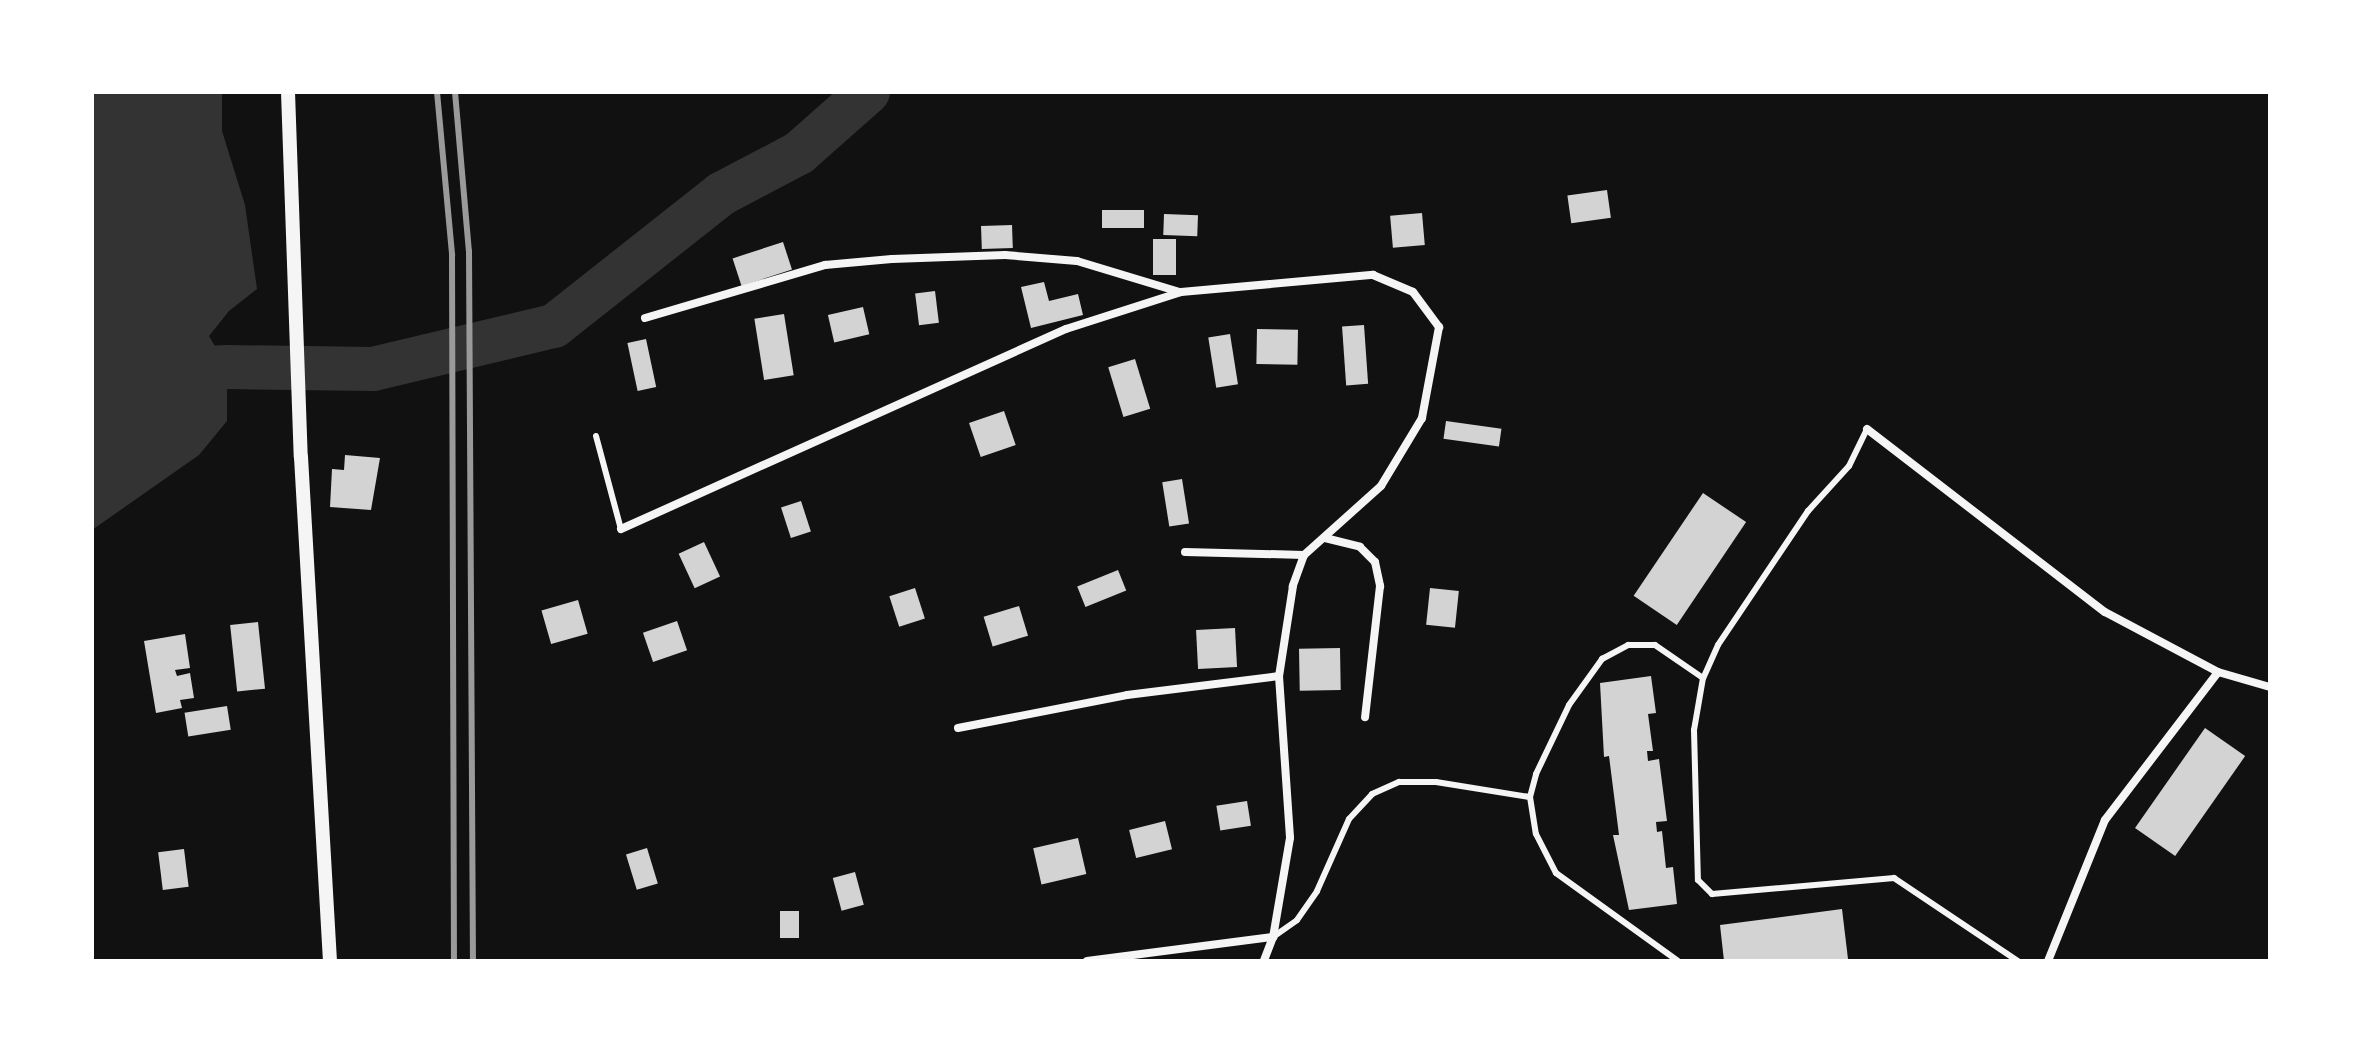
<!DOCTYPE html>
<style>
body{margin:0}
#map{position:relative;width:2362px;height:1053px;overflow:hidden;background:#111;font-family:Georgia,serif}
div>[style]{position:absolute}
.water>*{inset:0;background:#333}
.river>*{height:44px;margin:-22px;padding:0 22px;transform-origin:22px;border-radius:22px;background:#333}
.building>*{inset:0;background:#d3d3d3;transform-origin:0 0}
.service>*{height:6px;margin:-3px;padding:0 3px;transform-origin:3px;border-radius:3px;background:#f5f5f5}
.minor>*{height:8px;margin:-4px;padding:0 4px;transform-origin:4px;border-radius:4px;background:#f5f5f5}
.tertiary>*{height:14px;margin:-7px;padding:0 7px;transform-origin:7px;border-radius:7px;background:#f5f5f5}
.rail>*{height:6px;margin:-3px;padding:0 3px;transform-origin:3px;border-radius:3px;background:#9a9a9a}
span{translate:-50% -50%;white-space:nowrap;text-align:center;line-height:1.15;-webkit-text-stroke:8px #fff;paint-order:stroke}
.frame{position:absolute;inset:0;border:94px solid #fff;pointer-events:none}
</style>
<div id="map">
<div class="water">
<div style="clip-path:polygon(92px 92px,222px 92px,222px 131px,245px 205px,257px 289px,229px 311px,209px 336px,227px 367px,227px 421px,199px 455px,92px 530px)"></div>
</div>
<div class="river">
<div style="left:92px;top:374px;width:135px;rotate:-3deg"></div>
<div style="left:227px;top:367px;width:146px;rotate:0.8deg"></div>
<div style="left:373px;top:369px;width:186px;rotate:-13.4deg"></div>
<div style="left:554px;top:326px;width:213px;rotate:-38.3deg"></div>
<div style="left:721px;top:194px;width:88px;rotate:-27.7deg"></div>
<div style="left:799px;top:153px;width:92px;rotate:-41.5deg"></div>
</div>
<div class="building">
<div style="left:1607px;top:190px;width:28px;height:40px;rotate:82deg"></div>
<div style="left:1102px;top:210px;width:42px;height:18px"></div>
<div style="left:1422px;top:213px;width:32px;height:32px;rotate:85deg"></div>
<div style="left:1164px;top:214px;width:34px;height:21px;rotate:2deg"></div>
<div style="left:1012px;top:225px;width:23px;height:31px;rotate:88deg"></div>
<div style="left:1176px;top:239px;width:36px;height:23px;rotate:90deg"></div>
<div style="left:783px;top:242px;width:29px;height:53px;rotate:72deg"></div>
<div style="clip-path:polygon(1044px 282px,1049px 301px,1078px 294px,1083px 315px,1031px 328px,1021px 287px)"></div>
<div style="left:935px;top:291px;width:32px;height:20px;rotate:83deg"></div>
<div style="left:863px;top:307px;width:28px;height:36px;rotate:77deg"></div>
<div style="left:784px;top:314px;width:62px;height:30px;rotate:81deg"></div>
<div style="left:1364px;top:325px;width:59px;height:22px;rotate:86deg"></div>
<div style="left:1257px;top:329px;width:41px;height:35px;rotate:1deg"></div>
<div style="left:1230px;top:334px;width:51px;height:22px;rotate:81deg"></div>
<div style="left:646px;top:339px;width:49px;height:19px;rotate:78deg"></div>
<div style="left:1135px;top:359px;width:52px;height:28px;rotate:73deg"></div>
<div style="left:1004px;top:411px;width:36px;height:37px;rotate:71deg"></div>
<div style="left:1446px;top:421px;width:56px;height:18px;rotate:8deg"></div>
<div style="clip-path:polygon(345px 455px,380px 458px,371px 510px,330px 507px,332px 469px,344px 470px)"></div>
<div style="left:1182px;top:479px;width:45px;height:20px;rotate:81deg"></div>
<div style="left:1703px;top:493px;width:52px;height:124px;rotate:34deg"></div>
<div style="left:801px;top:501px;width:32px;height:21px;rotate:72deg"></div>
<div style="left:704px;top:542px;width:38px;height:28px;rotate:65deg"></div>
<div style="left:1118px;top:570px;width:22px;height:44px;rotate:68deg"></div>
<div style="left:915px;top:588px;width:32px;height:27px;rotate:72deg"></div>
<div style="left:1430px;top:588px;width:29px;height:37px;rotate:6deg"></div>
<div style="left:578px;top:600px;width:35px;height:38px;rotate:74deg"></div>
<div style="left:1019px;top:606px;width:31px;height:37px;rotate:73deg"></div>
<div style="left:677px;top:621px;width:31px;height:36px;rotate:71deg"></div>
<div style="left:258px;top:622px;width:67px;height:28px;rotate:84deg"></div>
<div style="left:1235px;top:628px;width:39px;height:39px;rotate:87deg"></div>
<div style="clip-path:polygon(185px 634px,190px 668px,175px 670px,177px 676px,190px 673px,194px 698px,180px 700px,182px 708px,156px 713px,144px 641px)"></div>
<div style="left:1340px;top:648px;width:42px;height:41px;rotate:89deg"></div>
<div style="clip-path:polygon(1651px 676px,1656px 713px,1648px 714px,1653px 751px,1647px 751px,1648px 761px,1659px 759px,1667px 821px,1656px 822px,1657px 832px,1662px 831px,1666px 868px,1673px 867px,1677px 904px,1629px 910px,1613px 835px,1619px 835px,1609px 756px,1604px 757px,1600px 683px)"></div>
<div style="left:227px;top:706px;width:24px;height:43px;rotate:81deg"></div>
<div style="left:2205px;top:728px;width:49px;height:122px;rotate:35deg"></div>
<div style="left:1247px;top:801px;width:25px;height:31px;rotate:81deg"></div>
<div style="left:1165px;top:821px;width:29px;height:37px;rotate:76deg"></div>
<div style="left:1078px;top:838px;width:37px;height:46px;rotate:77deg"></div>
<div style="left:647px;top:848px;width:37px;height:22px;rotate:73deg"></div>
<div style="left:184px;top:849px;width:38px;height:26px;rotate:83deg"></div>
<div style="left:855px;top:872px;width:34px;height:23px;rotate:75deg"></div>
<div style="clip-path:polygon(1842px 909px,1848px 959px,1724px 961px,1720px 925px)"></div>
<div style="left:780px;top:911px;width:19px;height:27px"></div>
</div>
<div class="service">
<div style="left:1867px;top:429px;width:41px;rotate:115.9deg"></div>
<div style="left:1849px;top:466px;width:61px;rotate:132.3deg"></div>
<div style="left:1808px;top:511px;width:161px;rotate:123.9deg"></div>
<div style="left:1718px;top:645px;width:36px;rotate:114deg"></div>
<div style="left:1703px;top:678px;width:53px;rotate:99.8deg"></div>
<div style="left:1694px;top:730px;width:150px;rotate:88.5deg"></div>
<div style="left:1698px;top:880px;width:20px;rotate:45deg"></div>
<div style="left:1712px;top:894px;width:183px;rotate:-5deg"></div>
<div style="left:1894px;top:878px;width:149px;rotate:33.8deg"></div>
<div style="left:596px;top:436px;width:96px;rotate:75deg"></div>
<div style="left:1530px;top:797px;width:37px;rotate:81deg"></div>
<div style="left:1536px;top:834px;width:44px;rotate:62.9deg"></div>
<div style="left:1556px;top:873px;width:150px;rotate:35.8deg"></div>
<div style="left:1273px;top:937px;width:29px;rotate:-35deg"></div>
<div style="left:1297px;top:920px;width:35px;rotate:-55deg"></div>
<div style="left:1317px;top:891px;width:79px;rotate:-66deg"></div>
<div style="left:1349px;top:819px;width:34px;rotate:-47deg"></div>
<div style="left:1372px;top:794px;width:30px;rotate:-24deg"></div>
<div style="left:1399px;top:782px;width:37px"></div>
<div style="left:1436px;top:782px;width:95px;rotate:9.1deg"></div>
<div style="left:1530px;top:797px;width:24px;rotate:-75deg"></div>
<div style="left:1536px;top:774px;width:76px;rotate:-64.4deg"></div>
<div style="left:1569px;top:705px;width:57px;rotate:-54.3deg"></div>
<div style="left:1602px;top:659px;width:30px;rotate:-28deg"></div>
<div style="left:1628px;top:645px;width:27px"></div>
<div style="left:1655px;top:645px;width:58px;rotate:34.5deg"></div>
</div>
<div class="minor">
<div style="left:645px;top:318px;width:188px;rotate:-16.4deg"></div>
<div style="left:825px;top:265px;width:67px;rotate:-5.1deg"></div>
<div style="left:892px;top:259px;width:113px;rotate:-2deg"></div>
<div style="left:1005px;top:255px;width:72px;rotate:4.8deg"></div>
<div style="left:1077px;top:261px;width:108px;rotate:16.8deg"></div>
<div style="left:1867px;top:429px;width:300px;rotate:37.6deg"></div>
<div style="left:2105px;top:612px;width:128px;rotate:28deg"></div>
<div style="left:2218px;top:672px;width:54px;rotate:16.1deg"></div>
<div style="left:621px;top:529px;width:488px;rotate:-24.2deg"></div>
<div style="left:1066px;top:329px;width:121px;rotate:-17.8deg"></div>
<div style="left:1181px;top:292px;width:193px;rotate:-5.1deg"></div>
<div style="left:1373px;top:275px;width:43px;rotate:23deg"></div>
<div style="left:1413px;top:292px;width:44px;rotate:53.4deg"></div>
<div style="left:1439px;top:327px;width:93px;rotate:100.6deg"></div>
<div style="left:1422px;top:418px;width:79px;rotate:121.1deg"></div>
<div style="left:1381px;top:486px;width:103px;rotate:138.1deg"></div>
<div style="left:1304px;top:555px;width:33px;rotate:110deg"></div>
<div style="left:1293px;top:586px;width:91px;rotate:98.8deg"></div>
<div style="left:1279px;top:676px;width:162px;rotate:86.1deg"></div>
<div style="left:1290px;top:838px;width:100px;rotate:99.7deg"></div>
<div style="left:1273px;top:937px;width:26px;rotate:111deg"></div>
<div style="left:1325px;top:538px;width:36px;rotate:14deg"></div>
<div style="left:1360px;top:547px;width:21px;rotate:45deg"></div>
<div style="left:1375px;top:562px;width:25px;rotate:78deg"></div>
<div style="left:1380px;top:586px;width:132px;rotate:96.5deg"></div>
<div style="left:1185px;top:552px;width:119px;rotate:1.4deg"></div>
<div style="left:958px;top:728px;width:172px;rotate:-11deg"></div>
<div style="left:1127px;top:695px;width:153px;rotate:-7.1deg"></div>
<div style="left:1087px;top:961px;width:188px;rotate:-7.4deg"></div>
<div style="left:2048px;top:961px;width:152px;rotate:-68deg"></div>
<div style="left:2105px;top:820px;width:186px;rotate:-52.6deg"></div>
</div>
<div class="tertiary">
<div style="left:288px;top:92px;width:365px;rotate:88deg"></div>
<div style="left:301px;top:457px;width:505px;rotate:86.71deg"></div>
</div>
<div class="rail">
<div style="left:437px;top:92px;width:164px;rotate:84.7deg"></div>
<div style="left:452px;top:255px;width:706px;rotate:89.84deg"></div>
<div style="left:455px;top:92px;width:160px;rotate:85deg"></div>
<div style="left:469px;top:251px;width:710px;rotate:89.68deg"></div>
</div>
<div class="frame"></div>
</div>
